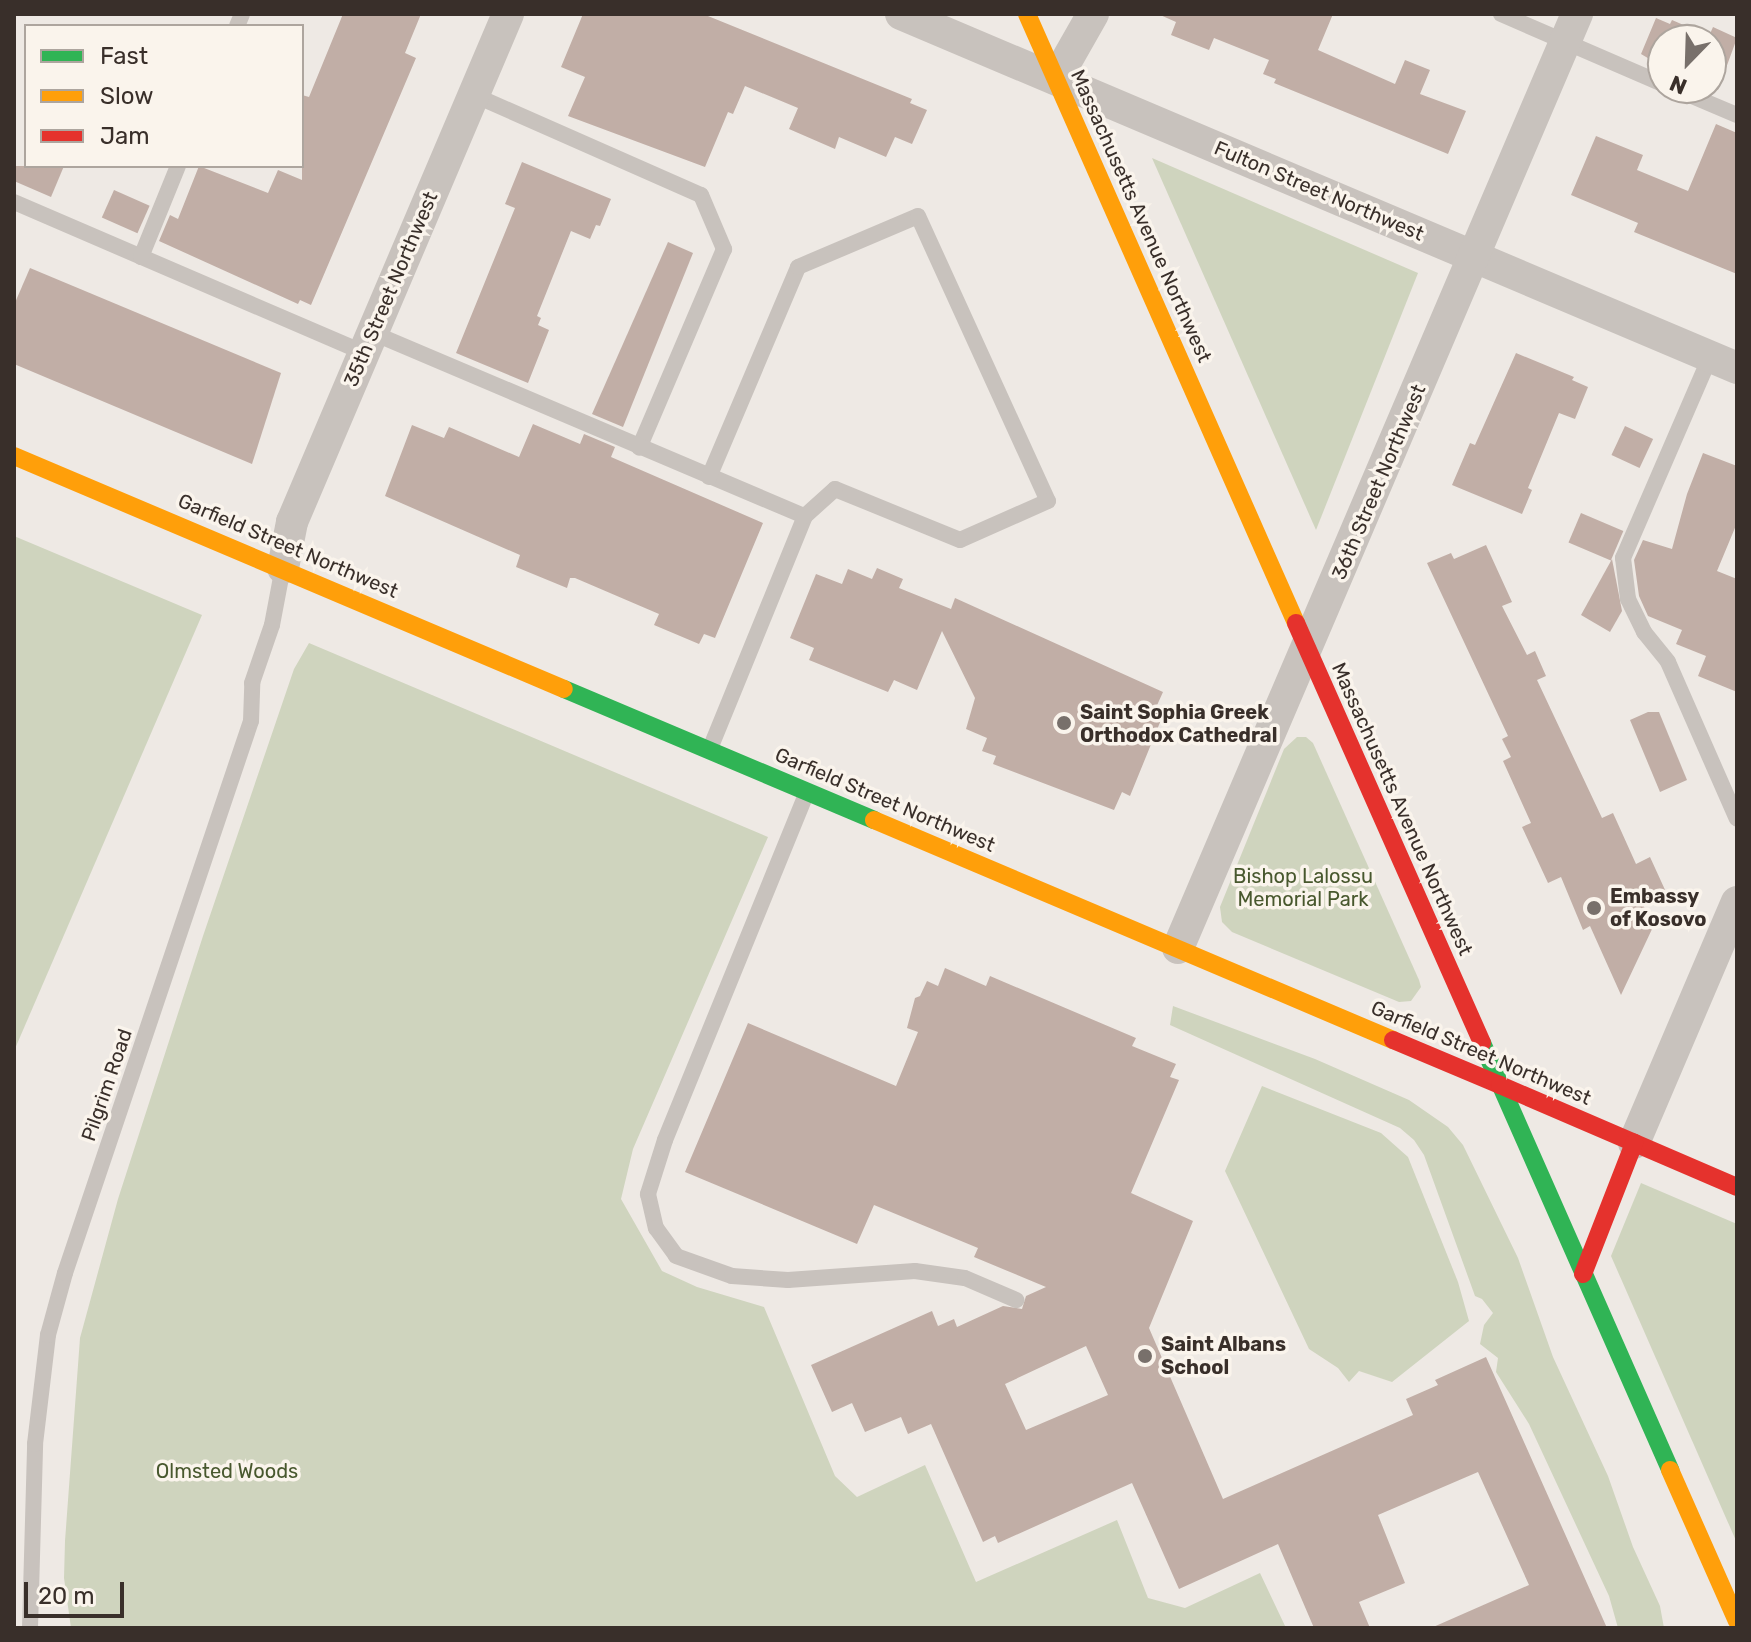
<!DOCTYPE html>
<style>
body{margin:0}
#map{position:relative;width:1751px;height:1642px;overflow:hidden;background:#eee9e4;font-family:Rubik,sans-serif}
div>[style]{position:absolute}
.green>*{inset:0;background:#cfd4be}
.building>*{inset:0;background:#c1aea6;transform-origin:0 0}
.lane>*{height:16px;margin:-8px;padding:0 8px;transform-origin:8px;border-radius:8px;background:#c8c2bd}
.street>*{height:32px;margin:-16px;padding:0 16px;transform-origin:16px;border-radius:16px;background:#c8c2bd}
.fast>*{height:18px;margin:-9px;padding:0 9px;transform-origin:9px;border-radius:9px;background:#30b455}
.slow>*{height:18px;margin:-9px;padding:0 9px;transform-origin:9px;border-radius:9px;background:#ff9f0a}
.jam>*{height:18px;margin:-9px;padding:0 9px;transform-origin:9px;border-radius:9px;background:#e5322d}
.dots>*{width:22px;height:22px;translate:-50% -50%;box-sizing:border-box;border:4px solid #faf4ec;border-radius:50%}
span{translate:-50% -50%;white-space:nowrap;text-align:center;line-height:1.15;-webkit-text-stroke:7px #faf4ec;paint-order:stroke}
.street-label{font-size:20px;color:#392f2a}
.poi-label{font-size:20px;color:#392f2a;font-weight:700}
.left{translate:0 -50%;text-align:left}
.park-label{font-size:20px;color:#48582e}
.frame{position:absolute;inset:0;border:16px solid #392f2a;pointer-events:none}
.legend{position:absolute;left:24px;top:24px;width:280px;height:144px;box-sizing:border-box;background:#faf4ec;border:2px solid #ada59e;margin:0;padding:10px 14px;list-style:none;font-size:24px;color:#392f2a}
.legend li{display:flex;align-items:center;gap:16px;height:40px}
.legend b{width:40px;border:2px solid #ada59e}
.north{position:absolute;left:1647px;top:24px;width:80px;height:80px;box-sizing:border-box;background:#faf4ec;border:2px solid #ada59e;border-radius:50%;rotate:203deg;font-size:22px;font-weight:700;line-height:32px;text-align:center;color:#392f2a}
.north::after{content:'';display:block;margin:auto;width:28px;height:36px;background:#78706b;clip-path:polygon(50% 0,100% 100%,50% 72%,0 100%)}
.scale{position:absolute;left:24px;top:1582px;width:100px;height:36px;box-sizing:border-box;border:4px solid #392f2a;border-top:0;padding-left:10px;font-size:24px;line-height:28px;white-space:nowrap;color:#392f2a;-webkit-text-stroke:6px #faf4ec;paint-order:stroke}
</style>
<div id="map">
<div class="green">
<div style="clip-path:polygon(1152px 158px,1418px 273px,1316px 530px)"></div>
<div style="clip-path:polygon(14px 536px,202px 615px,14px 1051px)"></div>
<div style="clip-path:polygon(309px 643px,768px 837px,633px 1149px,621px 1199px,662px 1271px,697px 1287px,764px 1307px,835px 1476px,857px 1497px,925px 1465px,976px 1582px,1117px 1520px,1148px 1598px,1185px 1608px,1260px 1573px,1286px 1628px,71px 1628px,64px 1578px,65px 1541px,80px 1338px,118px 1199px,203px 936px,294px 669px)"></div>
<div style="clip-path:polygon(1297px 737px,1306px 737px,1313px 743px,1419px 980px,1421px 987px,1411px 1001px,1399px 1002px,1232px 932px,1222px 922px,1220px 907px,1284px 749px)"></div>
<div style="clip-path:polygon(1173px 1006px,1315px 1059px,1409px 1100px,1448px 1127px,1463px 1145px,1518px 1258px,1553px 1357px,1608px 1476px,1633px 1547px,1660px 1606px,1664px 1628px,1618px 1628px,1609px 1596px,1529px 1424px,1496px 1372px,1498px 1358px,1480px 1344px,1484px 1325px,1493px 1313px,1482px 1299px,1475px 1296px,1424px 1155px,1414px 1140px,1400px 1128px,1170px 1025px)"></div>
<div style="clip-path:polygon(1262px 1086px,1381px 1133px,1408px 1157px,1458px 1282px,1469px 1321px,1392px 1382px,1359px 1371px,1349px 1382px,1338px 1368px,1309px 1349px,1225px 1171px)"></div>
<div style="clip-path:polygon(1641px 1183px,1737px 1224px,1737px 1543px,1611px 1256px)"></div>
</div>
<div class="building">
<div style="clip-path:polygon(343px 14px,421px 14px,405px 53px,416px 58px,311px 305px,300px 300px,298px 304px,159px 241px,170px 215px,178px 219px,199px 166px,268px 193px,278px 170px,302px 180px,302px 95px,309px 97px)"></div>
<div style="clip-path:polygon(583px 14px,703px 14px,912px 99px,910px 103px,927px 110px,912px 144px,895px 137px,886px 157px,839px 137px,835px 149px,789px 129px,798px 108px,745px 86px,733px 114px,728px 112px,705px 167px,568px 116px,585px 77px,561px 67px)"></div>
<div style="clip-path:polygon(1158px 14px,1333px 14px,1318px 50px,1395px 84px,1405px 60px,1430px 70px,1420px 94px,1466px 111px,1448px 154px,1274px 83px,1276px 79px,1263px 74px,1269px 60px,1214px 38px,1209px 50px,1171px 35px,1176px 22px)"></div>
<div style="clip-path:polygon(1656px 18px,1670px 24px,1672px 20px,1709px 36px,1713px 27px,1737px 38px,1718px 90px,1711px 87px,1711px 40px,1663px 40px,1663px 67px,1641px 54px)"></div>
<div style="clip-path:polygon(1716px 124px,1737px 133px,1737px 274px,1634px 232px,1638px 223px,1571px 195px,1596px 136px,1643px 155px,1637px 170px,1688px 191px)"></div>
<div style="clip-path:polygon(522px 162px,611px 199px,600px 226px,596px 225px,590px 239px,571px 231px,537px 316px,541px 318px,538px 325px,549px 330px,528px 383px,456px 353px,515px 208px,505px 204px)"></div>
<div style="clip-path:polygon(14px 166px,64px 166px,51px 197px,14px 181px)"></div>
<div style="left:114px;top:190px;width:39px;height:30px;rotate:24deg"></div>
<div style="clip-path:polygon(668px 242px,693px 253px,623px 427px,592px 414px)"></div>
<div style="clip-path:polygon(30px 268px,281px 373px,252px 464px,14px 364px,14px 305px)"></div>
<div style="clip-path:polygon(1516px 353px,1574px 377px,1572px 380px,1588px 387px,1575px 419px,1559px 413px,1528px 488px,1532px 490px,1522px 514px,1452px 485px,1470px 443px,1475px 445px)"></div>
<div style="clip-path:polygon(533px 424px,580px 444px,584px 434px,615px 447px,611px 457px,763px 523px,715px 638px,704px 634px,699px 644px,654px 625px,659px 614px,575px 578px,570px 578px,567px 588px,516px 567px,520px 555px,385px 496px,412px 425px,444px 438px,449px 427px,519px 457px)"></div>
<div style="left:1625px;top:426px;width:31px;height:32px;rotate:25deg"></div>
<div style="clip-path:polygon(1703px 453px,1737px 466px,1737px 523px,1717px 571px,1737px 579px,1737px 692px,1698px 676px,1706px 656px,1676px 644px,1682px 630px,1648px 616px,1639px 596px,1634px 560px,1643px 540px,1672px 549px,1687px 494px)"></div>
<div style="left:1581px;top:513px;width:46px;height:32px;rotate:23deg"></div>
<div style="clip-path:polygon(1486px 545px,1512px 602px,1502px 606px,1527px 655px,1535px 651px,1546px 676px,1537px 680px,1602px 818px,1613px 813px,1636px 864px,1650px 857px,1666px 892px,1642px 902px,1653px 927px,1621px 995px,1590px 926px,1583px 930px,1561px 877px,1548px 883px,1522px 827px,1531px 823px,1503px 761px,1511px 757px,1502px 739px,1508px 736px,1427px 563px,1451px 553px,1454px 559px)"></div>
<div style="clip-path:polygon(1612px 559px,1622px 611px,1610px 632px,1581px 615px)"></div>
<div style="clip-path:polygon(877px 568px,903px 579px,899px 588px,951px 609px,955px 598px,1163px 692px,1154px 712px,1163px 715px,1130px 796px,1122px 792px,1114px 810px,993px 764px,996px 756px,982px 751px,987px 738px,966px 729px,975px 698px,942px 631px,917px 690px,894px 680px,888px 692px,809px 660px,814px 648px,790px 638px,816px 574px,842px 584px,848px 569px,872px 579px)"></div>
<div style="clip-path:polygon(1648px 712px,1659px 712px,1687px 780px,1660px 792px,1630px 720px)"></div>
<div style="clip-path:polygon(evenodd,945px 968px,986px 986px,990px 976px,1136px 1038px,1132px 1046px,1176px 1064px,1170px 1077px,1179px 1080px,1131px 1193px,1193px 1221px,1149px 1328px,1223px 1499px,1413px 1415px,1406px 1399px,1438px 1385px,1435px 1380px,1486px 1357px,1607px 1628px,1431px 1628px,1529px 1585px,1478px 1472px,1378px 1515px,1405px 1583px,1359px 1602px,1370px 1628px,1314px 1628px,1278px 1544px,1179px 1589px,1132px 1483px,998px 1543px,995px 1536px,983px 1542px,931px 1424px,908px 1434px,901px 1417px,865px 1432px,852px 1403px,832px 1412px,811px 1365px,932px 1311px,938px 1326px,954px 1319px,957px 1327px,1003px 1306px,1022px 1309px,1026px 1296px,1046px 1287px,974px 1257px,978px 1248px,874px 1205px,857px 1244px,685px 1172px,748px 1023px,896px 1086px,918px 1032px,907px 1028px,915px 998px,920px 996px,927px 981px,938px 986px,945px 968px,1086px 1346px,1108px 1395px,1026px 1430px,1005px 1384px,1086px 1346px)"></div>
</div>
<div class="lane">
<div style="left:1501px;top:14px;width:176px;rotate:23.4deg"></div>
<div style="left:237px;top:26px;width:13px;rotate:-67deg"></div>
<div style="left:1673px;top:88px;width:69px;rotate:22.9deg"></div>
<div style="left:474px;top:95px;width:248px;rotate:23.8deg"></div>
<div style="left:701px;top:195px;width:59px;rotate:66.9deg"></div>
<div style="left:724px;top:249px;width:216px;rotate:113.1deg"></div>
<div style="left:14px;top:202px;width:381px;rotate:23.3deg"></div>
<div style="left:141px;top:257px;width:98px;rotate:-67.9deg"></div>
<div style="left:373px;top:333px;width:469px;rotate:23deg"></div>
<div style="left:805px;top:516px;width:252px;rotate:112.2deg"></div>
<div style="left:1710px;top:357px;width:219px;rotate:113.4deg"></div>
<div style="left:1623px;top:558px;width:41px;rotate:83deg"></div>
<div style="left:1628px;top:599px;width:37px;rotate:64deg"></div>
<div style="left:1644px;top:632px;width:38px;rotate:51deg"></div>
<div style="left:1668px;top:662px;width:171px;rotate:66.3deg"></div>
<div style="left:709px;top:477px;width:228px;rotate:-67deg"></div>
<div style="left:798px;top:267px;width:130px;rotate:-23deg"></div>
<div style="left:918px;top:216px;width:313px;rotate:65.5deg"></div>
<div style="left:1048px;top:501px;width:96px;rotate:156.1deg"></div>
<div style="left:960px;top:540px;width:135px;rotate:-157.8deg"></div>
<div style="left:835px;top:489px;width:40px;rotate:138deg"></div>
<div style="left:807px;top:792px;width:376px;rotate:112.2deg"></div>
<div style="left:665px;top:1140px;width:57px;rotate:107.5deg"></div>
<div style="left:648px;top:1194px;width:35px;rotate:77deg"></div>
<div style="left:656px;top:1228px;width:34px;rotate:54deg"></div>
<div style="left:676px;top:1256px;width:59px;rotate:19.7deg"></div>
<div style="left:732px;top:1276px;width:56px;rotate:4.1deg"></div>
<div style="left:788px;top:1280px;width:127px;rotate:-4.1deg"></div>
<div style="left:915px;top:1271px;width:50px;rotate:8deg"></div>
<div style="left:965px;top:1278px;width:56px;rotate:23.3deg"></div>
<div style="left:30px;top:1628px;width:184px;rotate:-88.4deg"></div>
<div style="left:35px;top:1444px;width:110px;rotate:-83.2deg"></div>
<div style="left:48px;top:1335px;width:64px;rotate:-74.7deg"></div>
<div style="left:65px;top:1273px;width:582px;rotate:-71.38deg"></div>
<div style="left:251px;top:721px;width:38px;rotate:-88deg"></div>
<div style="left:252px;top:683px;width:61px;rotate:-71deg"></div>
<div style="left:272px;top:625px;width:54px;rotate:-79.3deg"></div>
</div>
<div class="street">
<div style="left:901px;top:14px;width:908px;rotate:22.95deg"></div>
<div style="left:1056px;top:79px;width:75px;rotate:-60.4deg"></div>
<div style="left:283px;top:568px;width:47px;rotate:-78.9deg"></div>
<div style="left:292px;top:522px;width:552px;rotate:-66.96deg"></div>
<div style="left:1178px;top:948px;width:1016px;rotate:-66.87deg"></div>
<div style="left:1634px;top:1143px;width:262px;rotate:-66.9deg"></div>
</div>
<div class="fast">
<div style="left:564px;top:689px;width:337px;rotate:22.9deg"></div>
<div style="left:1482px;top:1043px;width:467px;rotate:66.2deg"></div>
</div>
<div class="slow">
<div style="left:1027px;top:14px;width:666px;rotate:66.17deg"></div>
<div style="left:14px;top:456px;width:597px;rotate:22.96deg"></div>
<div style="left:874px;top:820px;width:564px;rotate:22.97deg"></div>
<div style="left:1670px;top:1470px;width:165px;rotate:66.1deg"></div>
</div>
<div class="jam">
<div style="left:1296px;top:623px;width:459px;rotate:66.1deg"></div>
<div style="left:1393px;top:1040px;width:116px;rotate:22.8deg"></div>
<div style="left:1500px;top:1085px;width:258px;rotate:23.3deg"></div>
<div style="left:1583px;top:1274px;width:141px;rotate:-68.7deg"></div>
</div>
<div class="dots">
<div style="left:1064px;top:723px;background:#78706b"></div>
<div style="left:1594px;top:908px;background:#78706b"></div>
<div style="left:1145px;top:1356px;background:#78706b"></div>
</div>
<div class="street-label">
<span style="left:1319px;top:191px;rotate:23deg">Fulton Street Northwest</span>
<span style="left:1141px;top:216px;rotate:66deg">Massachusetts Avenue Northwest</span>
<span style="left:391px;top:289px;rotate:-67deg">35th Street Northwest</span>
<span style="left:1379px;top:482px;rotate:-67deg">36th Street Northwest</span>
<span style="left:288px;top:546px;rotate:23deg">Garfield Street Northwest</span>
<span style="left:885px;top:800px;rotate:23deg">Garfield Street Northwest</span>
<span style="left:1402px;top:809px;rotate:66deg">Massachusetts Avenue Northwest</span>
<span style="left:1481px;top:1053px;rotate:23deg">Garfield Street Northwest</span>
<span style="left:107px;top:1085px;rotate:-71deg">Pilgrim Road</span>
</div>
<div class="poi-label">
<span class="left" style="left:1080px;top:724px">Saint Sophia Greek<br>Orthodox Cathedral</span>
<span class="left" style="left:1610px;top:908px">Embassy<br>of Kosovo</span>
<span class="left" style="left:1161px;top:1356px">Saint Albans<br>School</span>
</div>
<div class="park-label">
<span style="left:1303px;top:888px">Bishop Lalossu<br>Memorial Park</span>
<span style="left:227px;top:1471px">Olmsted Woods</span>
</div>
<div class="frame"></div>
<ul class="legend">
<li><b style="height:10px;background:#30b455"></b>Fast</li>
<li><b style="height:10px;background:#ff9f0a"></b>Slow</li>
<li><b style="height:10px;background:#e5322d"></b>Jam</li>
</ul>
<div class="north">N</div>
<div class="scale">20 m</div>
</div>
